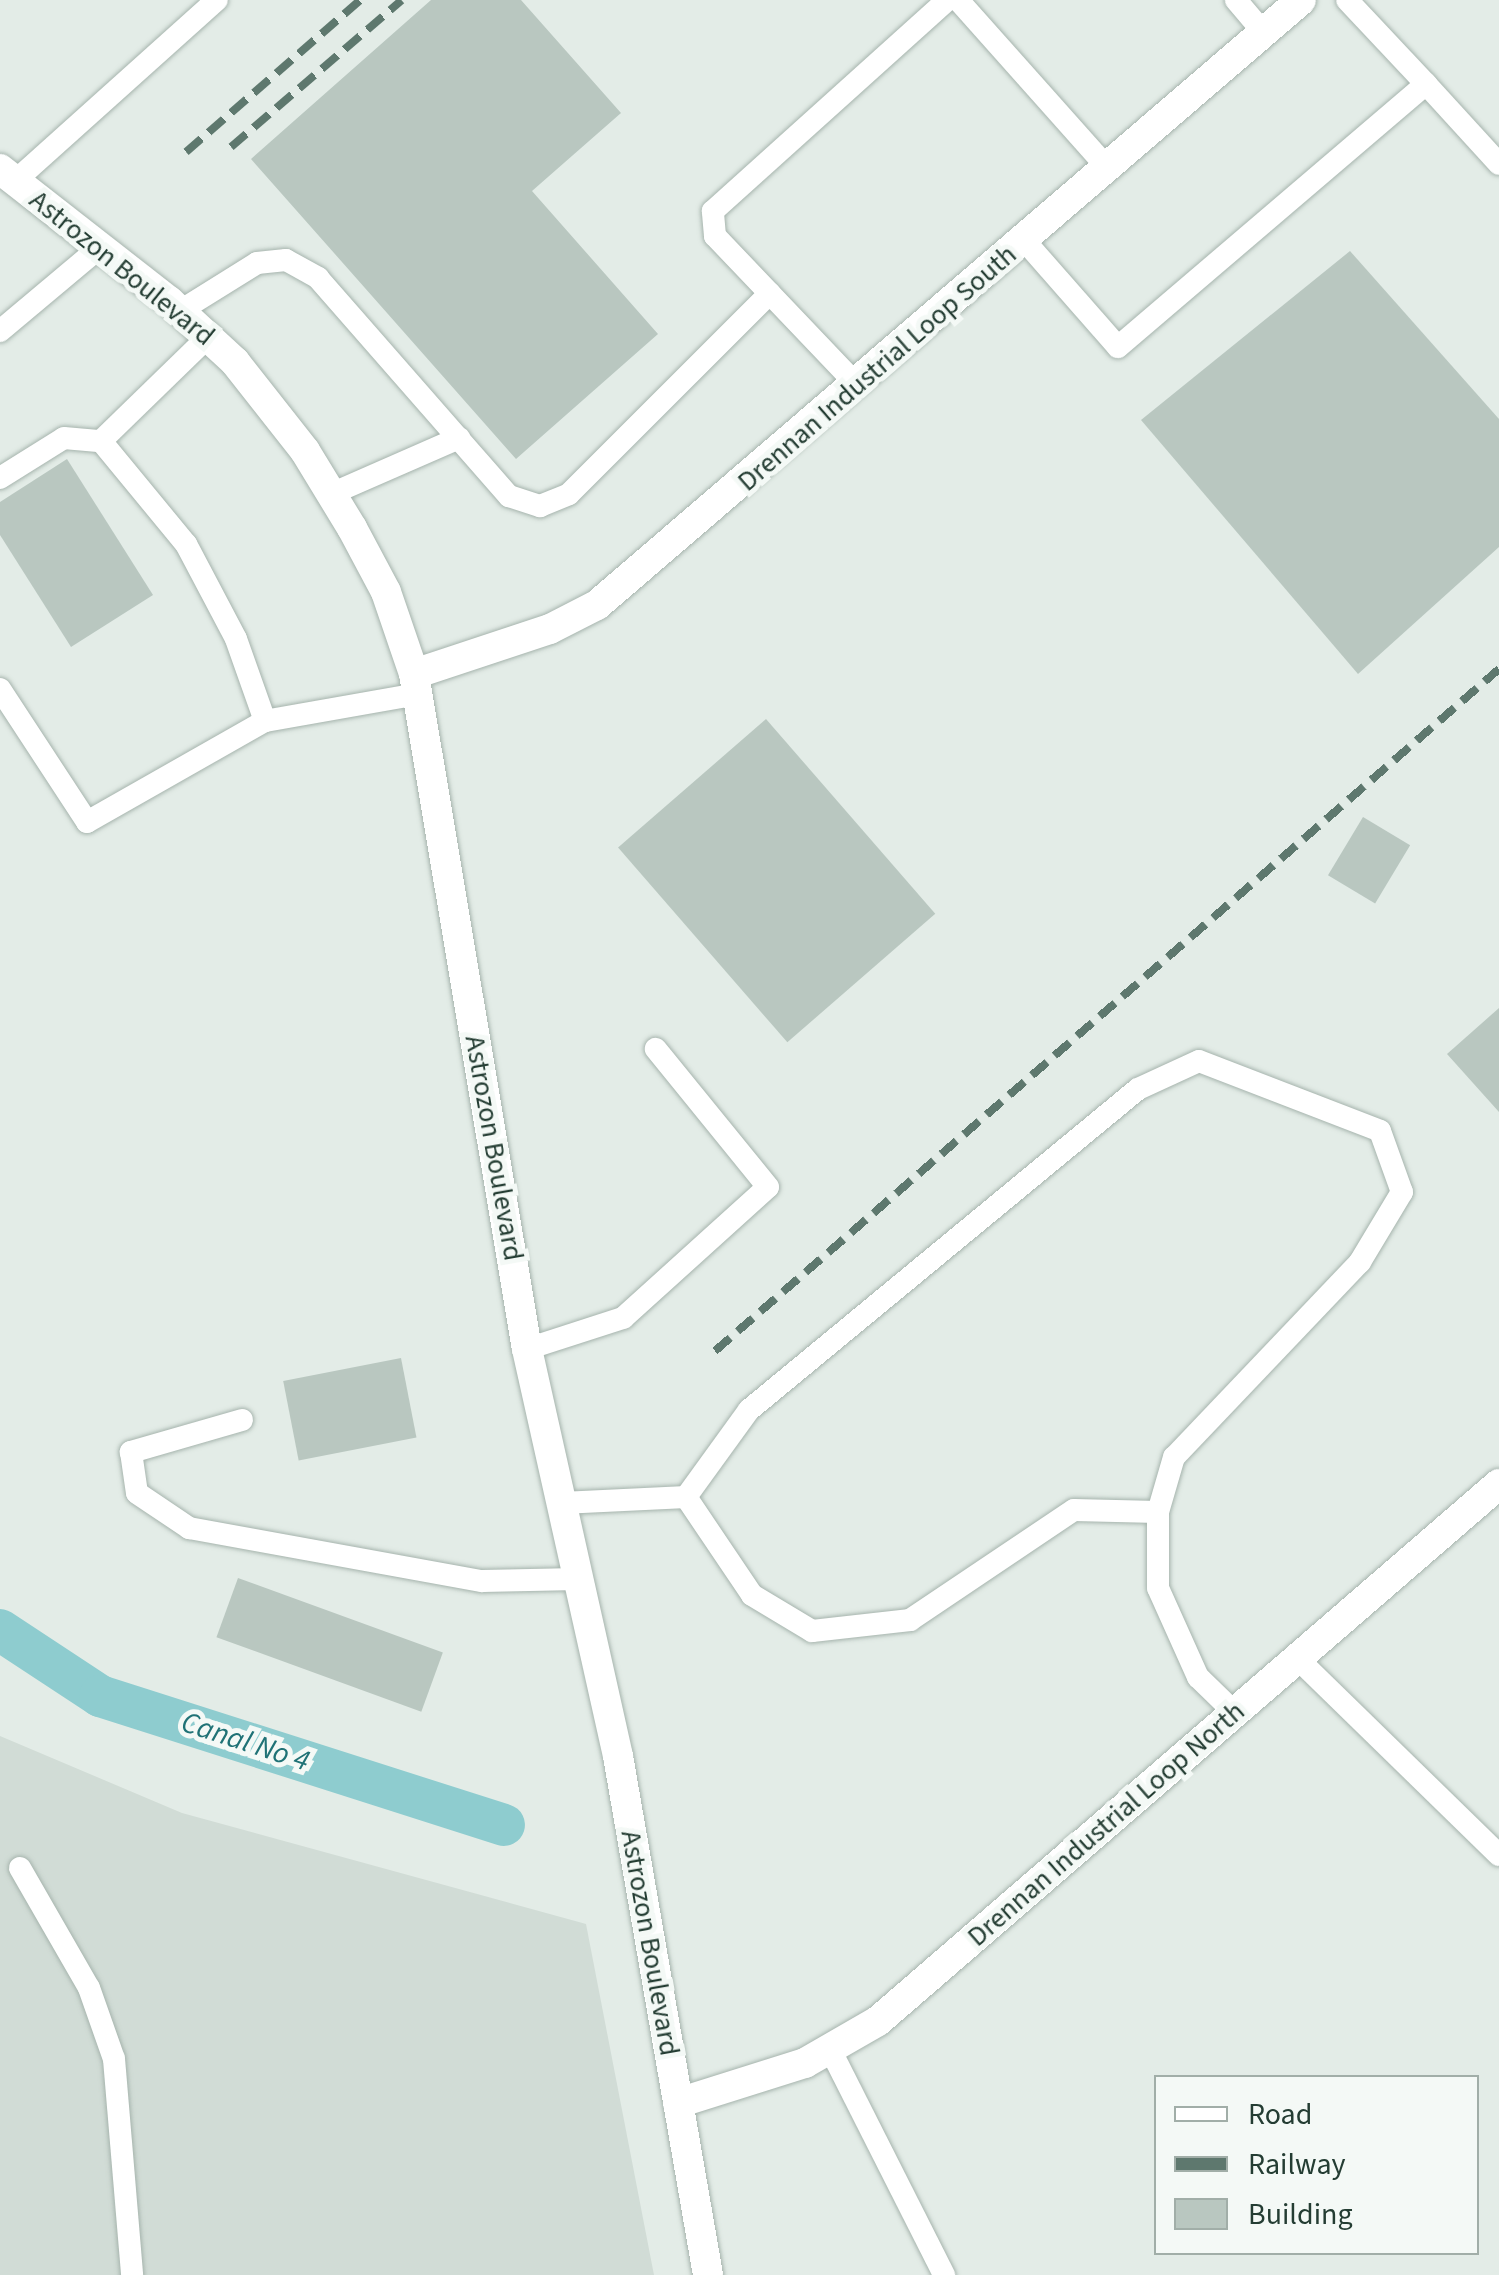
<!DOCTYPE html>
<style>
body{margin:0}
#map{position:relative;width:1499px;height:2275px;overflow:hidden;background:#e3ece7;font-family:"Source Sans 3",sans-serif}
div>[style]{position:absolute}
.built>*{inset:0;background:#d1dcd6}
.canal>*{height:42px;margin:-21px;padding:0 21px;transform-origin:21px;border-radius:21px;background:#8ecccf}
.building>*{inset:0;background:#b9c7c0;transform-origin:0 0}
.roads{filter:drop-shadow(0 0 2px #a6b4ad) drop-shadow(0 0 2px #a6b4ad)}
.lane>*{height:22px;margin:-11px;padding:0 11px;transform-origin:11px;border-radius:11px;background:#fff}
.street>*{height:30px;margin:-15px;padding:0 15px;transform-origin:15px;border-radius:15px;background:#fff}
.secondary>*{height:30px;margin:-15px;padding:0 15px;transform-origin:15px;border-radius:15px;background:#fff}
.rail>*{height:8px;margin-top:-4px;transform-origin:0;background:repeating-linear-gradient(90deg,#5e786e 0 20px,transparent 0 30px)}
span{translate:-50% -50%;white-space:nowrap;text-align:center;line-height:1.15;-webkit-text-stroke:10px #f4f9f6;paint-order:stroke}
.street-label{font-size:28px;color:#243d33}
.water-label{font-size:30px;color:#207276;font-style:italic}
.legend{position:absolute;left:1154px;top:2075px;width:325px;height:180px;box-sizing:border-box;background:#f4f9f6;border:2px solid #a1aea8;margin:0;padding:12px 18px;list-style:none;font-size:30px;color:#243d33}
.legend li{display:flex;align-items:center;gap:20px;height:50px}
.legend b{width:50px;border:2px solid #a1aea8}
</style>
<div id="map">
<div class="built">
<div style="clip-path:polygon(0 1736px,182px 1813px,586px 1924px,654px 2275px,0 2275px)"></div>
</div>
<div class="canal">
<div style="left:0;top:1630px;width:120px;rotate:33.4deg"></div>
<div style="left:100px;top:1696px;width:424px;rotate:17.7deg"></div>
</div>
<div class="building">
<div style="clip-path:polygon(431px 0,521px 0,621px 113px,532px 191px,658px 334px,516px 459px,251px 159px)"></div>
<div style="clip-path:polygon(1350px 251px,1499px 419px,1499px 547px,1358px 674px,1141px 420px)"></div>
<div style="clip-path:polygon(67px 459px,153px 595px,71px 647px,0 535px,0 502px)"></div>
<div style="left:766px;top:719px;width:258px;height:196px;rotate:49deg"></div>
<div style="left:1363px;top:817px;width:55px;height:68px;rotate:31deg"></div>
<div style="clip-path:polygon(1499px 1008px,1499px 1112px,1447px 1054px)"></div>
<div style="left:401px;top:1358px;width:81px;height:120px;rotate:79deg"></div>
<div style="left:238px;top:1578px;width:218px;height:63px;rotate:20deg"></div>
</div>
<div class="roads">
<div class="lane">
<div style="left:958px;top:0;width:224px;rotate:48.3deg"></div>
<div style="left:1236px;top:0;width:43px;rotate:49.7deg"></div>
<div style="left:1426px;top:84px;width:108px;rotate:47.6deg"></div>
<div style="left:15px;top:181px;width:271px;rotate:-41.9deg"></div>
<div style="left:1024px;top:240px;width:142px;rotate:48.7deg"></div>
<div style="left:1118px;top:347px;width:405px;rotate:-40.5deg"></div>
<div style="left:1426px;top:84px;width:115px;rotate:-133.2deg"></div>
<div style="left:180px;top:311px;width:91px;rotate:-31.9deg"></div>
<div style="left:257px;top:263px;width:29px;rotate:-6deg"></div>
<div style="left:286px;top:260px;width:37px;rotate:29deg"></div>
<div style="left:318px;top:278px;width:290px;rotate:48.8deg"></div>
<div style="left:509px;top:496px;width:33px;rotate:18deg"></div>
<div style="left:540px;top:506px;width:31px;rotate:-22deg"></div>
<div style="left:569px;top:494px;width:284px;rotate:-45deg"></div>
<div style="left:0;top:331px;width:131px;rotate:-40deg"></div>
<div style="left:857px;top:385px;width:206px;rotate:-133.6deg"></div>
<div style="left:715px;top:236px;width:25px;rotate:-95deg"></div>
<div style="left:713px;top:211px;width:315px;rotate:-42deg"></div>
<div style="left:101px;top:441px;width:149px;rotate:-44.2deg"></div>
<div style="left:0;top:478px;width:75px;rotate:-32deg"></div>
<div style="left:64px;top:438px;width:37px;rotate:5deg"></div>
<div style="left:101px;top:441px;width:134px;rotate:50.5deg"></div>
<div style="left:186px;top:544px;width:107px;rotate:62.2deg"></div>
<div style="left:236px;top:639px;width:87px;rotate:70.5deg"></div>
<div style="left:331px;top:494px;width:140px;rotate:-23.6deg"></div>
<div style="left:0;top:689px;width:159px;rotate:56.8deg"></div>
<div style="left:87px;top:822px;width:205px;rotate:-29.6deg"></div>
<div style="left:265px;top:721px;width:155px;rotate:-10deg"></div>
<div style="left:527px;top:1349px;width:101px;rotate:-17.9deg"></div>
<div style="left:623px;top:1318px;width:195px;rotate:-42.1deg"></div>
<div style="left:768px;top:1187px;width:178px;rotate:-129.1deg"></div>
<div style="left:242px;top:1420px;width:116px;rotate:163.9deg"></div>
<div style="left:131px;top:1452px;width:41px;rotate:81.7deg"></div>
<div style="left:137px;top:1493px;width:63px;rotate:33.9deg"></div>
<div style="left:189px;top:1528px;width:298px;rotate:10.3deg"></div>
<div style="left:482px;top:1581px;width:96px;rotate:-1.2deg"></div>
<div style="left:686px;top:1497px;width:118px;rotate:56deg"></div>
<div style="left:752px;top:1595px;width:70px;rotate:31deg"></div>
<div style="left:812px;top:1631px;width:99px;rotate:-6.4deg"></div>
<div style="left:910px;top:1620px;width:197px;rotate:-33.9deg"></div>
<div style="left:1074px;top:1510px;width:84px;rotate:1.4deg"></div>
<div style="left:562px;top:1503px;width:124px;rotate:-2.8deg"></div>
<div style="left:686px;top:1497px;width:107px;rotate:-54.1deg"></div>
<div style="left:749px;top:1410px;width:504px;rotate:-39.53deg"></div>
<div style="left:1138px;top:1089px;width:67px;rotate:-24.7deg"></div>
<div style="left:1199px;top:1061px;width:194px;rotate:21.1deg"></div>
<div style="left:1380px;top:1131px;width:65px;rotate:70.2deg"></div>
<div style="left:1402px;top:1192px;width:82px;rotate:121deg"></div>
<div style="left:1360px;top:1262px;width:269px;rotate:133.6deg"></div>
<div style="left:1174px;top:1457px;width:57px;rotate:106.2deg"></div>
<div style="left:1158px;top:1512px;width:76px;rotate:90deg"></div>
<div style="left:1158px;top:1588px;width:98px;rotate:65.8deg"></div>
<div style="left:1198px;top:1677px;width:52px;rotate:44.2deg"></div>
<div style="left:1297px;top:1658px;width:282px;rotate:44.3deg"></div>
<div style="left:20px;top:1868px;width:138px;rotate:60.1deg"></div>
<div style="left:89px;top:1988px;width:75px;rotate:70.6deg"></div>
<div style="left:114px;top:2059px;width:217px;rotate:85.2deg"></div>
<div style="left:831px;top:2051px;width:251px;rotate:63.2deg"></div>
</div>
<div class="street">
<div style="left:414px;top:674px;width:143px;rotate:-18.3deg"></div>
<div style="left:550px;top:629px;width:53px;rotate:-27.1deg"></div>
<div style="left:597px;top:605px;width:928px;rotate:-40.67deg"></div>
<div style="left:678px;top:2103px;width:133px;rotate:-17.5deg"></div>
<div style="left:805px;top:2063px;width:84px;rotate:-29.9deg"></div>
<div style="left:878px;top:2021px;width:821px;rotate:-40.85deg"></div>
</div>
<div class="secondary">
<div style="left:0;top:169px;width:214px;rotate:38deg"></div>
<div style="left:169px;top:301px;width:90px;rotate:42.7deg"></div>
<div style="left:235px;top:362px;width:113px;rotate:51.8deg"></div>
<div style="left:305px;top:451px;width:90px;rotate:58.6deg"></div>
<div style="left:352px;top:528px;width:72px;rotate:62deg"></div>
<div style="left:386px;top:592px;width:87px;rotate:71.1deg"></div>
<div style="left:414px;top:674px;width:684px;rotate:80.5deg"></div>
<div style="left:527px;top:1349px;width:417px;rotate:77.4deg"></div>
<div style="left:618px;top:1756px;width:527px;rotate:80.16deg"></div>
</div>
</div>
<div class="rail">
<div style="left:231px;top:147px;width:225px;rotate:-40.7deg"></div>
<div style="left:186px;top:152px;width:231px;rotate:-41.1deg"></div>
<div style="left:715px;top:1351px;width:1039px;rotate:-41.02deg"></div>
</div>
<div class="street-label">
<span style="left:122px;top:268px;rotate:39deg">Astrozon Boulevard</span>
<span style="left:877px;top:368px;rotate:-41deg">Drennan Industrial Loop South</span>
<span style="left:494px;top:1148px;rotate:80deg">Astrozon Boulevard</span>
<span style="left:1106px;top:1824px;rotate:-41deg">Drennan Industrial Loop North</span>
<span style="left:650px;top:1943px;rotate:80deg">Astrozon Boulevard</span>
</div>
<div class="water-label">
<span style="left:245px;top:1742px;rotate:18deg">Canal No 4</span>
</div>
<ul class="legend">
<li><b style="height:12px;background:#fff"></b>Road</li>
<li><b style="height:12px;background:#5e786e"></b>Railway</li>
<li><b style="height:28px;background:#b9c7c0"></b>Building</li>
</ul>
</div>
